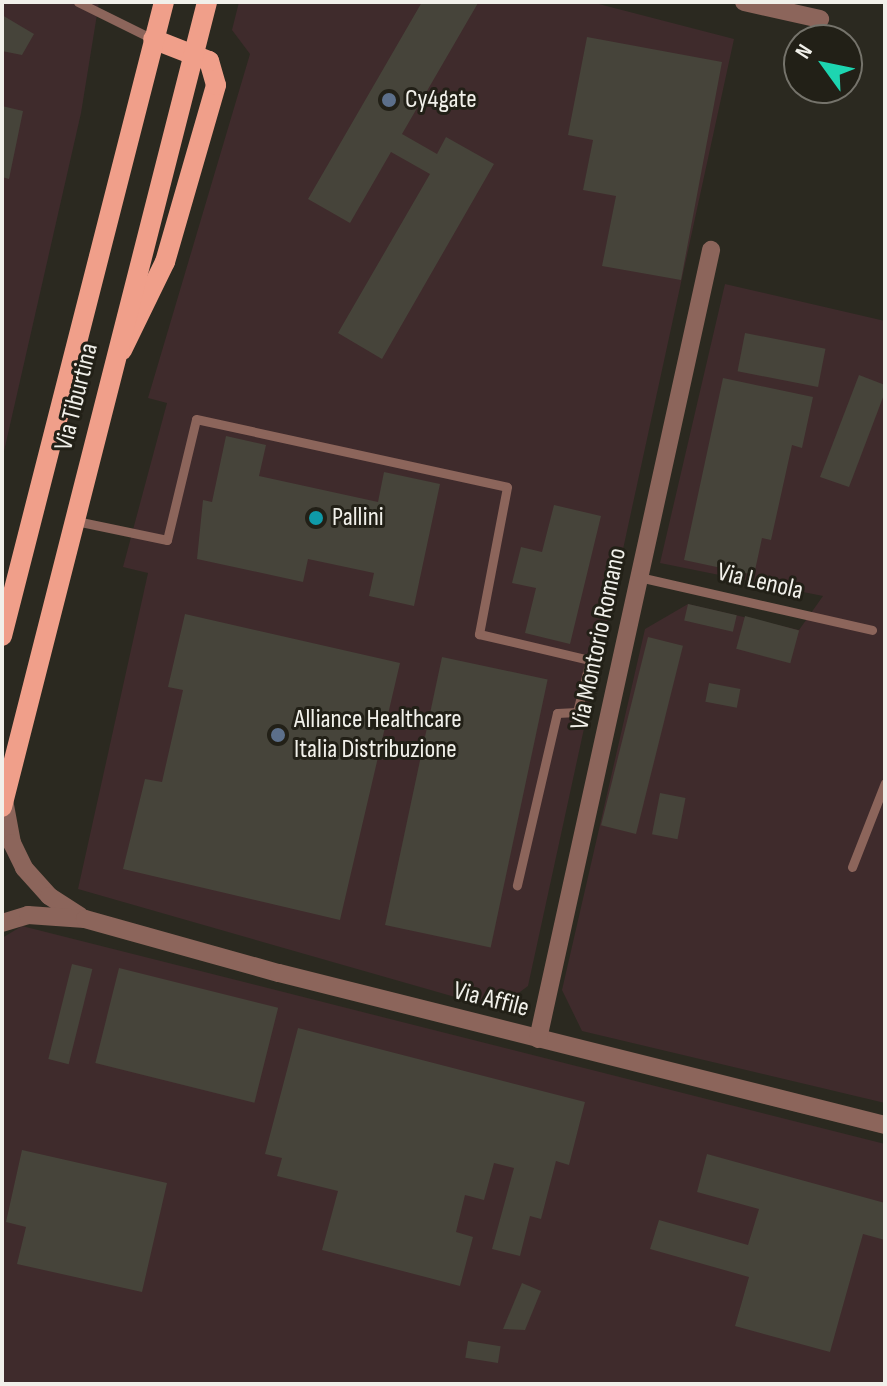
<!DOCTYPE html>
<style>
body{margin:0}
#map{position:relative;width:887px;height:1386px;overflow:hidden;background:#2b2920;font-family:"Sofia Sans Condensed",sans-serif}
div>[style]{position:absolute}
.industrial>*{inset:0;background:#3f2b2c}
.building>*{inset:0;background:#46443a;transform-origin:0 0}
.service>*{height:9px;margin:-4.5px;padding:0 4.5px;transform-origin:4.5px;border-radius:4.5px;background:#8c655b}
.minor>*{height:18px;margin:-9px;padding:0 9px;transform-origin:9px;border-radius:9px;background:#8c655b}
.primary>*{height:20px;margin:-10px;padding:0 10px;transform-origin:10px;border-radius:10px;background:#f09f8a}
.dots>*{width:22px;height:22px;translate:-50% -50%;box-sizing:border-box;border:4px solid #222017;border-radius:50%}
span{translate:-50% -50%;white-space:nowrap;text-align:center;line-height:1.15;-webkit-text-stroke:6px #222017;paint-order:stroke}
.poi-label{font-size:26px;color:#f1f0ea}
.left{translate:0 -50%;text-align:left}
.street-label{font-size:26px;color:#f1f0ea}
.frame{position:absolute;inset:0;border:4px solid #f1f0ea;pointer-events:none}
.north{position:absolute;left:783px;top:24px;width:80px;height:80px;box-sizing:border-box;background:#222017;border:2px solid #75736b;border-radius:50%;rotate:303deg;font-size:22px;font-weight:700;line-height:32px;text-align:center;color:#f1f0ea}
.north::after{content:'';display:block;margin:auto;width:28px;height:36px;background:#1dd5b1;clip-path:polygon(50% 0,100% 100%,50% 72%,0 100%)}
</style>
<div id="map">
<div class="industrial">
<div style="clip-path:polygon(2px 2px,99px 2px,81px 113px,2px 460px)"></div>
<div style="clip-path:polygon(239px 2px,591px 2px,734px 39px,528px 986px,497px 1009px,78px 889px,148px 573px,123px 567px,167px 403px,148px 398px,250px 54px,232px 30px)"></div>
<div style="clip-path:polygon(725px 284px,885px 321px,885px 1103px,582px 1031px,562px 990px,645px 629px,688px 604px,799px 630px,823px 596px,660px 563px)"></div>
<div style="clip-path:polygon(22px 926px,885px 1144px,885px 1384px,2px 1384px,2px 938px)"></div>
</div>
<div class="building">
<div style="clip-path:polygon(422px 2px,478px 3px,402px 134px,437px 154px,446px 137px,494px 164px,382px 359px,338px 333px,430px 174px,391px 152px,350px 223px,308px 199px)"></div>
<div style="clip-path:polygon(2px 15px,34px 34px,22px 55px,2px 51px)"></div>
<div style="clip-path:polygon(587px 37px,722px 62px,681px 280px,602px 266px,616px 196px,583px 190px,593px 140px,568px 135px)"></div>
<div style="clip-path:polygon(2px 106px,23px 111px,9px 179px,2px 177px)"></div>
<div style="left:745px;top:333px;width:82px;height:39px;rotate:11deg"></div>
<div style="clip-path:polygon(859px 375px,885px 385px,885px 392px,849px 487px,820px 477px)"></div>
<div style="clip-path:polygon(723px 378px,813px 397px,802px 448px,792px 445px,771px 540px,762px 538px,754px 575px,684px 560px)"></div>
<div style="clip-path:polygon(226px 436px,266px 445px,259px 476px,378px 502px,384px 472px,440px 484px,414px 606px,369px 596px,374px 573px,308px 559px,303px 582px,197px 559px,203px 500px,212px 502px)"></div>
<div style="clip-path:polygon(554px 505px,601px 516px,570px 644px,525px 633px,536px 588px,512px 583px,521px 547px,542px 552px)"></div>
<div style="left:688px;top:604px;width:50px;height:17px;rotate:13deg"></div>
<div style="clip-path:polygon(185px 614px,400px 663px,340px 920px,123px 869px,145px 779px,162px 782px,183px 690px,168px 687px)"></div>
<div style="left:745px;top:616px;width:56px;height:34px;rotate:15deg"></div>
<div style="left:648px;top:637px;width:36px;height:194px;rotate:14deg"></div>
<div style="left:442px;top:657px;width:108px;height:274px;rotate:12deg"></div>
<div style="left:709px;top:683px;width:32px;height:19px;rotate:11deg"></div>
<div style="left:660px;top:793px;width:26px;height:42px;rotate:11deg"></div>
<div style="left:72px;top:964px;width:21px;height:98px;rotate:14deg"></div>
<div style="left:119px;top:968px;width:164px;height:98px;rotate:14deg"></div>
<div style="clip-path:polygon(298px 1028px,585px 1102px,569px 1165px,556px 1161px,541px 1219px,530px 1216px,520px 1256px,492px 1249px,514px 1168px,494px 1163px,484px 1200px,465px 1195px,456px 1232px,473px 1237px,460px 1286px,322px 1250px,338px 1191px,277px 1176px,282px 1158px,265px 1154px)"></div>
<div style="clip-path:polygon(22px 1150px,167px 1183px,142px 1292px,17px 1264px,26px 1227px,6px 1222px)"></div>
<div style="clip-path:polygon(707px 1154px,885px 1203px,885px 1240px,863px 1234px,830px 1352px,735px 1326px,749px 1277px,650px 1249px,659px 1220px,748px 1245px,759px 1209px,697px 1192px)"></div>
<div style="clip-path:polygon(522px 1283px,541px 1291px,525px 1330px,503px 1329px)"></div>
<div style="left:468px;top:1341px;width:33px;height:17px;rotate:9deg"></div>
</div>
<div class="service">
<div style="left:78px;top:2px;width:84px;rotate:26.3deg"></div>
<div style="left:76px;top:521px;width:93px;rotate:11.8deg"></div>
<div style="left:167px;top:540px;width:124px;rotate:-76.5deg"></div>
<div style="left:196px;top:419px;width:318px;rotate:12.3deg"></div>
<div style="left:507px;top:487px;width:150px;rotate:100.8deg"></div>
<div style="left:479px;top:634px;width:114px;rotate:13.2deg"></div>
<div style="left:590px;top:660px;width:54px;rotate:104deg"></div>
<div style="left:577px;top:712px;width:20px;rotate:177deg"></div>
<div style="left:557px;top:713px;width:177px;rotate:103.1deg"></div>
<div style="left:639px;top:577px;width:239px;rotate:12.8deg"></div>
<div style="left:852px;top:867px;width:90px;rotate:-68.6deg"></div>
</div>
<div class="minor">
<div style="left:744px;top:2px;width:78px;rotate:12.6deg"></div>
<div style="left:4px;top:800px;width:44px;rotate:79.5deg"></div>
<div style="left:12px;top:843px;width:28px;rotate:64deg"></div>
<div style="left:24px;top:868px;width:38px;rotate:48deg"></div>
<div style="left:49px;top:896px;width:37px;rotate:33deg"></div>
<div style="left:2px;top:923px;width:27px;rotate:-17deg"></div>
<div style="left:28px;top:915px;width:57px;rotate:4deg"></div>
<div style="left:85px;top:919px;width:201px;rotate:15.6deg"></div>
<div style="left:279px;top:973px;width:625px;rotate:14.08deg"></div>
<div style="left:538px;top:1039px;width:808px;rotate:-77.63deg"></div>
</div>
<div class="primary">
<div style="left:122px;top:350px;width:98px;rotate:-64deg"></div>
<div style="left:165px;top:262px;width:184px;rotate:-73.9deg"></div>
<div style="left:216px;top:85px;width:25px;rotate:-106deg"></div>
<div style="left:209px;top:61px;width:60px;rotate:-158.6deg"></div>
<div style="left:2px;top:636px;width:654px;rotate:-75.67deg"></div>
<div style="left:2px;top:807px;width:831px;rotate:-75.71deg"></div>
</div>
<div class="dots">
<div style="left:389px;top:100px;background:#5c6f8a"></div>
<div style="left:316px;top:518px;background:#0f9aa8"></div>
<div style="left:278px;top:735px;background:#5c6f8a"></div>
</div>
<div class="poi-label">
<span class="left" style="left:405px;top:100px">Cy4gate</span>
<span class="left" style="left:332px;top:518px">Pallini</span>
<span class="left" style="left:294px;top:735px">Alliance Healthcare<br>Italia Distribuzione</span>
</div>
<div class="street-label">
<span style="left:77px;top:397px;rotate:-76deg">Via Tiburtina</span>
<span style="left:760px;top:582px;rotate:13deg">Via Lenola</span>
<span style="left:599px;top:639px;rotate:-78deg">Via Montorio Romano</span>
<span style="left:491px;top:1000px;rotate:14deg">Via Affile</span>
</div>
<div class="frame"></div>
<div class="north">N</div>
</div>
